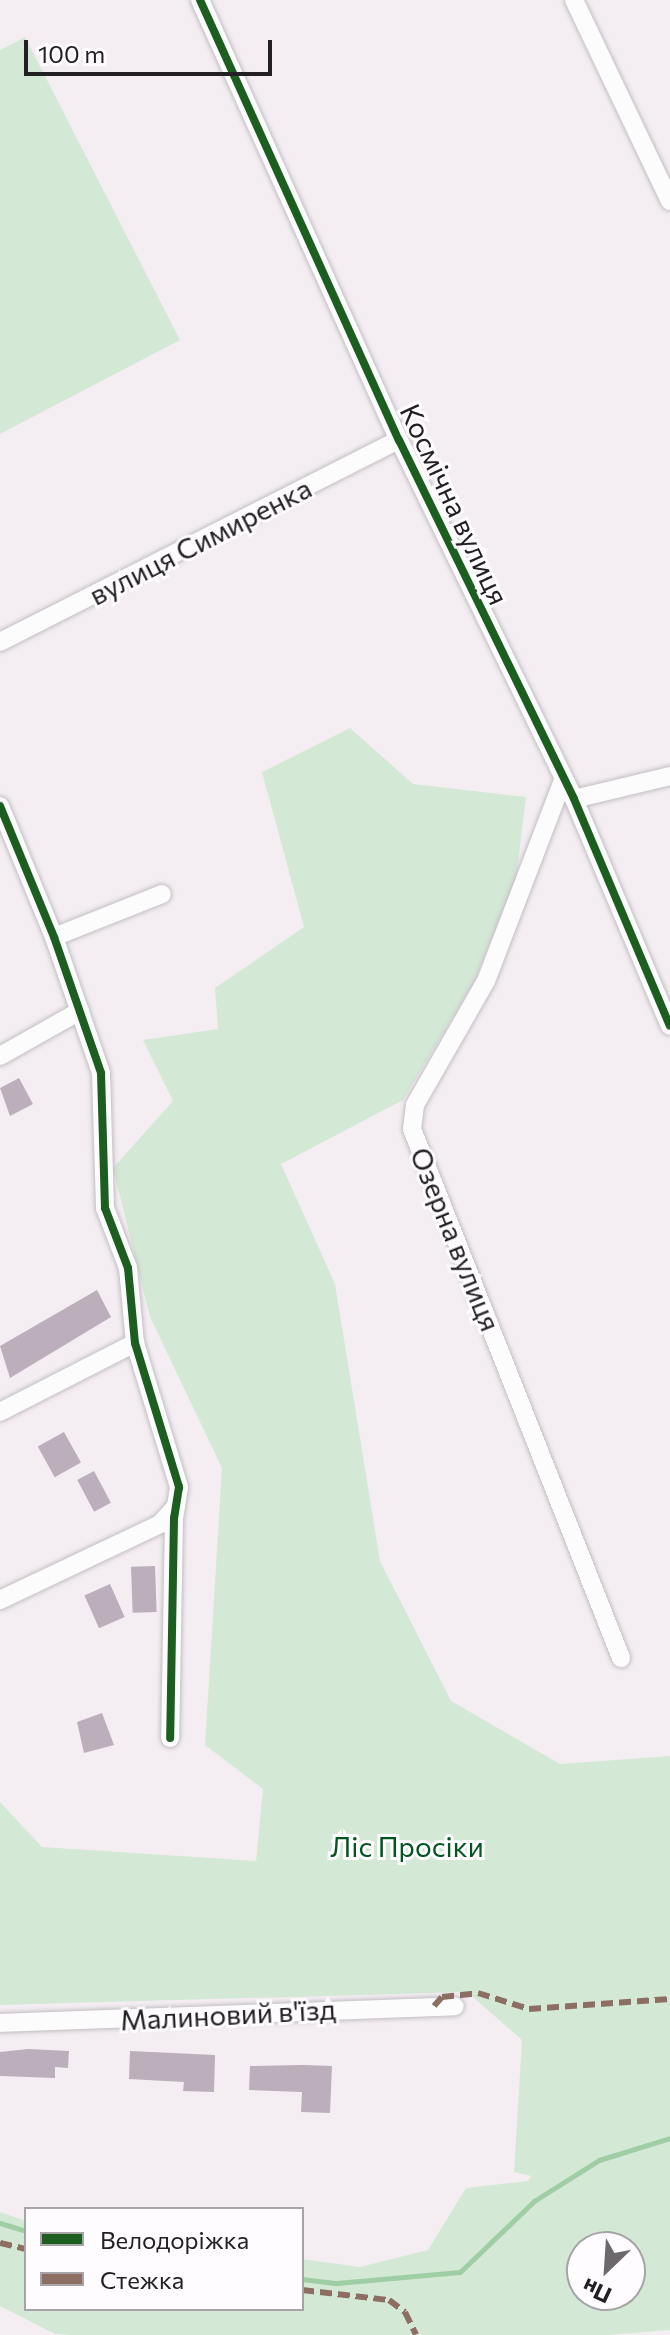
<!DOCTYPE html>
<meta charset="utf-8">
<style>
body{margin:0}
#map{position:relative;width:670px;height:2335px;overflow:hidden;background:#f4eef3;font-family:Commissioner,sans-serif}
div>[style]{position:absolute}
.green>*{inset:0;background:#d4e8d6}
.stream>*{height:5px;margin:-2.5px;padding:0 2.5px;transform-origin:2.5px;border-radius:2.5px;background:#9fcea5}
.building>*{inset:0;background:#bcaebb;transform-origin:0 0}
.roads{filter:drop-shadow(0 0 2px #c2bec2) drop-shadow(0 0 2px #c2bec2)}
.minor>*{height:18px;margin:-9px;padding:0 9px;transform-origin:9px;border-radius:9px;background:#fdfcfd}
.quiet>*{height:6px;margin-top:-3px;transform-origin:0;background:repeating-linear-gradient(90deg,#8d6e63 0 12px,transparent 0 18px)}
.cycleway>*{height:8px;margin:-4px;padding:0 4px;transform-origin:4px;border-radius:4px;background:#1b5e20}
span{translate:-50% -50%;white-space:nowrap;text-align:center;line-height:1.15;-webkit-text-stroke:6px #fefcfe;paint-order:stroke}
.street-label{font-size:28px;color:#232023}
.park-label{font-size:28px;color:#02551e}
.legend{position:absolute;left:24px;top:2207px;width:280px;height:104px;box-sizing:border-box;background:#fefcfe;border:2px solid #a6a4a6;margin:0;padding:10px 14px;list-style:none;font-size:24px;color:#232023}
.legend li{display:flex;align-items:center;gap:16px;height:40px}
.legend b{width:40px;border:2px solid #a6a4a6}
.north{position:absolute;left:566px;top:2231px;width:80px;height:80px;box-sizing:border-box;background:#fefcfe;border:2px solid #a6a4a6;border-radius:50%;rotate:205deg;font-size:22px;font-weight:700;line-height:32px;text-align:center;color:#232023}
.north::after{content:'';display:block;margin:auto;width:28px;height:36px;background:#6c686c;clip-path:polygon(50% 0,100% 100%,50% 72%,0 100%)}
.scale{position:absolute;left:24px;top:40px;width:248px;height:36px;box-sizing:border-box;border:4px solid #232023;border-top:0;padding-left:10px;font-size:24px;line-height:28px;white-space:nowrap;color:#232023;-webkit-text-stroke:6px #fefcfe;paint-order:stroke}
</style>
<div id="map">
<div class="green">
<div style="clip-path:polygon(25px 37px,180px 340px,0 434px,0 50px)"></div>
<div style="clip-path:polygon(evenodd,350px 728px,413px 784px,526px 797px,516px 879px,474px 982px,403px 1100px,281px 1164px,335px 1284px,380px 1561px,451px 1701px,560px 1764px,670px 1756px,670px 2330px,607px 2335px,71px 2335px,55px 2334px,0 2306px,0 2212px,26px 2221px,26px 2309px,302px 2309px,302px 2259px,360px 2267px,428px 2250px,466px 2188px,528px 2181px,531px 2176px,514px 2172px,522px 2040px,467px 1992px,0 2005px,0 1802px,42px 1847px,256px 1861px,263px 1789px,205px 1745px,222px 1468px,150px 1317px,113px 1168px,173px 1101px,143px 1040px,218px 1029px,215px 988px,304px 927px,262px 772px,350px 728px,582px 2247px,630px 2247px,630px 2295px,582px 2295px,582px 2247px)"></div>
</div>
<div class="stream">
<div style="left:0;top:2223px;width:27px;rotate:17deg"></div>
<div style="left:302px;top:2279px;width:35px;rotate:7deg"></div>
<div style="left:337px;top:2283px;width:123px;rotate:-5.1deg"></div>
<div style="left:460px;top:2272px;width:103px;rotate:-43.8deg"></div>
<div style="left:534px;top:2201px;width:77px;rotate:-32.2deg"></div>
<div style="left:599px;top:2160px;width:74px;rotate:-17.2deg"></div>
</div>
<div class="building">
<div style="clip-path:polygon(19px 1078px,33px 1104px,10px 1116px,0 1088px)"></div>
<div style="clip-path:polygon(97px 1290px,111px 1317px,10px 1378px,0 1346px)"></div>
<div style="left:64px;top:1432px;width:35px;height:30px;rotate:61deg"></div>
<div style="left:94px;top:1471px;width:36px;height:19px;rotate:62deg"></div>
<div style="left:155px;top:1566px;width:46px;height:24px;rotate:88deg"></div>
<div style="left:110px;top:1584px;width:36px;height:28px;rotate:66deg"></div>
<div style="clip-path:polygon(102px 1713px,114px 1745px,84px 1753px,77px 1722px)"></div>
<div style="clip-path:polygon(28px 2049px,69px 2051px,68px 2068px,55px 2067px,55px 2078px,0 2076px,0 2052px)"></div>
<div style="clip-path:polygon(130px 2051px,215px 2055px,214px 2092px,183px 2091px,184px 2082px,129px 2079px)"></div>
<div style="clip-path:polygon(303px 2065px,332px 2066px,330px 2113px,301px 2112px,302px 2092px,249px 2090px,250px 2066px)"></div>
</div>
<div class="roads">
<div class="minor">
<div style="left:200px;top:0;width:483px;rotate:65.7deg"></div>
<div style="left:399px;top:440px;width:399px;rotate:64deg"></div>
<div style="left:574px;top:799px;width:246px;rotate:67.1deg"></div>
<div style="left:574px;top:0;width:223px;rotate:64.5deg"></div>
<div style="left:0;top:642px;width:447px;rotate:-26.9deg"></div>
<div style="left:562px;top:783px;width:212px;rotate:111deg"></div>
<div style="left:486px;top:981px;width:143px;rotate:119.8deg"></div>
<div style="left:415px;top:1105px;width:24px;rotate:97deg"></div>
<div style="left:412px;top:1129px;width:569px;rotate:68.44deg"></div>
<div style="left:574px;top:799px;width:99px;rotate:-13.5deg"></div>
<div style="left:0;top:806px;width:142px;rotate:67.6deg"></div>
<div style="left:54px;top:937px;width:144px;rotate:70.9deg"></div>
<div style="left:101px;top:1073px;width:135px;rotate:88.3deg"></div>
<div style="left:105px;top:1208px;width:64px;rotate:69deg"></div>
<div style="left:128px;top:1268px;width:75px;rotate:84.7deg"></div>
<div style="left:135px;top:1343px;width:151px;rotate:73deg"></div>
<div style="left:179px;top:1487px;width:31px;rotate:99deg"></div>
<div style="left:174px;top:1518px;width:220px;rotate:91deg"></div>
<div style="left:54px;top:937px;width:116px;rotate:-21.7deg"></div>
<div style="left:0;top:1056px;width:92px;rotate:-29.4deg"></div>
<div style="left:0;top:1412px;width:152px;rotate:-27.1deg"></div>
<div style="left:0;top:1600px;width:177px;rotate:-25.4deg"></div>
<div style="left:160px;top:1524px;width:24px;rotate:-48deg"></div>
<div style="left:0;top:2023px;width:455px;rotate:-2.1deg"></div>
</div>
</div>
<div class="quiet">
<div style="left:434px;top:2006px;width:12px;rotate:-48deg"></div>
<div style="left:442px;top:1997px;width:36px;rotate:-6deg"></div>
<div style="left:478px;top:1993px;width:53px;rotate:17.4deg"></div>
<div style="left:529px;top:2009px;width:141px;rotate:-4.1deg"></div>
<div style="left:0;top:2243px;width:27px;rotate:13deg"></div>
<div style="left:302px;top:2290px;width:88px;rotate:6.6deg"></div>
<div style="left:389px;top:2300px;width:20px;rotate:37deg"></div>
<div style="left:405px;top:2312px;width:25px;rotate:64deg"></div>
</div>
<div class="cycleway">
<div style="left:200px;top:0;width:483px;rotate:65.7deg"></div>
<div style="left:399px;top:440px;width:399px;rotate:64deg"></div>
<div style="left:574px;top:799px;width:246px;rotate:67.1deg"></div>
<div style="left:0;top:806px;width:142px;rotate:67.6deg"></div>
<div style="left:54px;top:937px;width:144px;rotate:70.9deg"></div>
<div style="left:101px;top:1073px;width:135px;rotate:88.3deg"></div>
<div style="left:105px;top:1208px;width:64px;rotate:69deg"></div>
<div style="left:128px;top:1268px;width:75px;rotate:84.7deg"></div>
<div style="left:135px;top:1343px;width:151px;rotate:73deg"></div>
<div style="left:179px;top:1487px;width:31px;rotate:99deg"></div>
<div style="left:174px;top:1518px;width:220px;rotate:91deg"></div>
</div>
<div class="street-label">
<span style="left:455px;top:504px;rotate:65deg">Космічна вулиця</span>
<span style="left:200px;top:541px;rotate:-27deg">вулиця Симиренка</span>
<span style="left:456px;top:1239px;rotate:68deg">Озерна вулиця</span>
<span style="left:228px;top:2014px;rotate:-3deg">Малиновий в'їзд</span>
</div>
<div class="park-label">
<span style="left:407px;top:1846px">Ліс Просіки</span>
</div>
<ul class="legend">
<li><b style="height:10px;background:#1b5e20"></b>Велодоріжка</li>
<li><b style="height:10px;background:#8d6e63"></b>Стежка</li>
</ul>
<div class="north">Пн</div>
<div class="scale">100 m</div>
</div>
